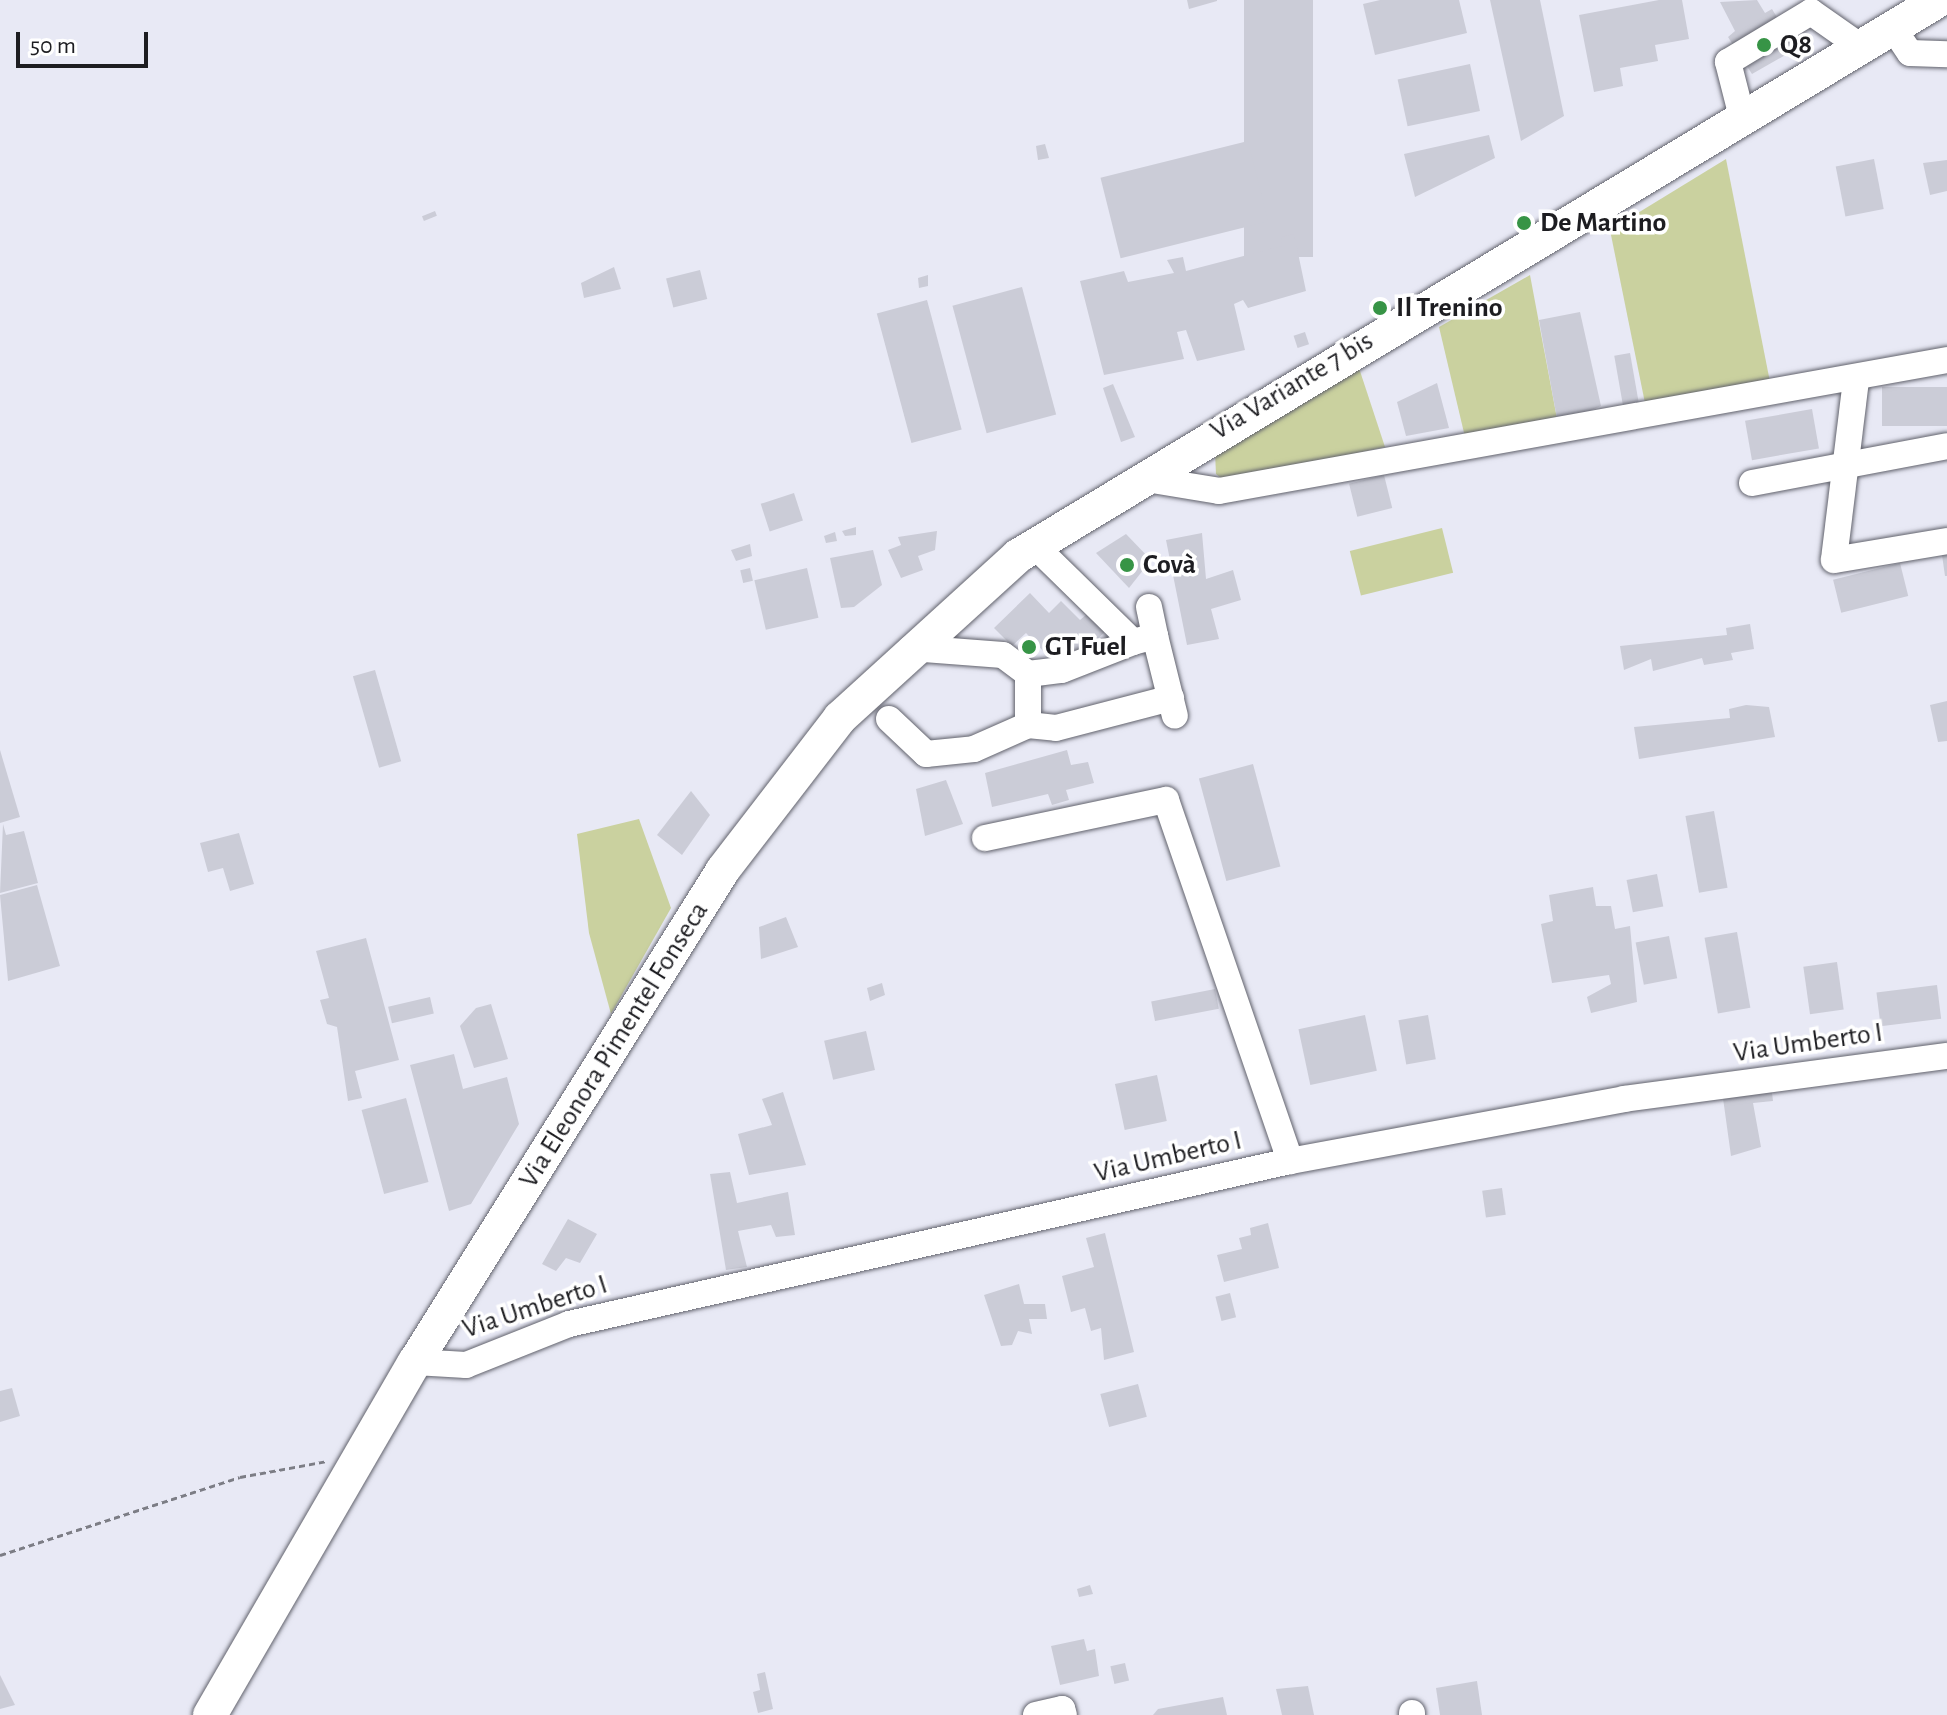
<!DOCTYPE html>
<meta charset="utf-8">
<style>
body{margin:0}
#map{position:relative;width:1947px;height:1715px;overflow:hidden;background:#e8e9f5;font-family:"Alegreya Sans",sans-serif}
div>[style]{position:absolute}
.green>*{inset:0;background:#cad19f;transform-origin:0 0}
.building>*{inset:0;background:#cbccd7;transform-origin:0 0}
.path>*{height:3px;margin-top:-1.5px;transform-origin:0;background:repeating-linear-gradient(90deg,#7c7d85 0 6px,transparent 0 10px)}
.roads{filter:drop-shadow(0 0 2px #61626c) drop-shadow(0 0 2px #61626c)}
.minor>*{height:26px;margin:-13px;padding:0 13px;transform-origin:13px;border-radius:13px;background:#fff}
.major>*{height:34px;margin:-17px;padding:0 17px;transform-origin:17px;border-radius:17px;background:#fff}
.dots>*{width:22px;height:22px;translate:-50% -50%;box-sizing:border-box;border:4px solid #fff;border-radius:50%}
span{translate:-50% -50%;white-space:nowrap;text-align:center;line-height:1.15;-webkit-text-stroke:7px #fff;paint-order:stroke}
.poi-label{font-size:28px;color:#1d1d21;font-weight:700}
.left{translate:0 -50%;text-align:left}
.street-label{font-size:28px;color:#1d1d21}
.scale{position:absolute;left:16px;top:32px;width:132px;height:36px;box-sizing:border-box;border:4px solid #1d1d21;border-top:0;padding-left:10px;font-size:24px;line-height:28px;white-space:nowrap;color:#1d1d21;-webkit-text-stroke:6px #fff;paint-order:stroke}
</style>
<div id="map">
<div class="green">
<div style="clip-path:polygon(1726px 159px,1771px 387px,1646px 408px,1610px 230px)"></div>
<div style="clip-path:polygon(1530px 275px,1558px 424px,1465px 437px,1439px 327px)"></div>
<div style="clip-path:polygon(1358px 365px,1385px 447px,1226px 482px,1216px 474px,1215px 453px)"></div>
<div style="left:1442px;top:528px;width:46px;height:95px;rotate:76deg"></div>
<div style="clip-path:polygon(639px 819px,671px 908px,611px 1014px,589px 933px,577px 834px)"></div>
</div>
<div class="building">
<div style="clip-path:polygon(1187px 0,1217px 0,1217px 1px,1189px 9px)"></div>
<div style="left:1244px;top:0;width:69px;height:257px"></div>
<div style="clip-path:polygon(1380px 0,1459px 0,1467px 33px,1375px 55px,1363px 4px)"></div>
<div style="clip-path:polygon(1490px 0,1540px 0,1564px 116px,1521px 141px)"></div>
<div style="clip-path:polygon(1659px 0,1682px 0,1689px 39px,1655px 45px,1658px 61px,1620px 68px,1623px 86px,1594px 92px,1579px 15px)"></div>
<div style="clip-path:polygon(1757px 0,1765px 13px,1772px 9px,1796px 49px,1752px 74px,1728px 37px,1735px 31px,1720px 2px)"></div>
<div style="left:1470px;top:64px;width:48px;height:74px;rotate:78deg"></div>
<div style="clip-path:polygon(1489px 135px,1495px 158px,1415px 197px,1404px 154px)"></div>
<div style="left:1248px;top:141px;width:83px;height:152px;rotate:76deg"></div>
<div style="clip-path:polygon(1045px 144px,1049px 158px,1038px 160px,1036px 146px)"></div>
<div style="left:1874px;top:159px;width:51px;height:39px;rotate:79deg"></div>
<div style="clip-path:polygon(1947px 160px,1947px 191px,1930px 195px,1923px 163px)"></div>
<div style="left:435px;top:211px;width:5px;height:14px;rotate:68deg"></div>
<div style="clip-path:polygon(1294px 234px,1306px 291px,1248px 308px,1243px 300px,1234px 304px,1245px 350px,1197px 361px,1186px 330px,1177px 332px,1184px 359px,1104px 375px,1080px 281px,1124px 271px,1128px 282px,1174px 273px,1167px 260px,1183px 257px,1186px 271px,1282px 246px,1281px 237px)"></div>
<div style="clip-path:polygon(614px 267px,621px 289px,584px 298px,581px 283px)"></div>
<div style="left:700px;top:270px;width:30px;height:35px;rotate:76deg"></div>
<div style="clip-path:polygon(928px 275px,928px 286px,919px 288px,918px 278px)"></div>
<div style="left:1022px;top:287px;width:132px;height:72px;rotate:75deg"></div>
<div style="left:927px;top:300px;width:134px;height:52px;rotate:75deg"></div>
<div style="clip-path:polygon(1580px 312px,1601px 406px,1558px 424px,1539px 320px)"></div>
<div style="left:1305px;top:332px;width:13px;height:12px;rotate:72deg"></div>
<div style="left:1630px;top:353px;width:52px;height:16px;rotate:80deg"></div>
<div style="clip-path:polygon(1437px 383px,1449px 428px,1406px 436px,1397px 402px)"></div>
<div style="clip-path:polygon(1113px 384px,1135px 437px,1121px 442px,1103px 388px)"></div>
<div style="left:1947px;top:387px;width:39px;height:65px;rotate:90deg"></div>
<div style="left:1812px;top:409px;width:40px;height:68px;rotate:80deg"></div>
<div style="left:1384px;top:475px;width:34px;height:36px;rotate:76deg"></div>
<div style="left:794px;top:493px;width:29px;height:35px;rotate:72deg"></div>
<div style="clip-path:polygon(856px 527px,856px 535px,845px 536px,842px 531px)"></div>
<div style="clip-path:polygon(937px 531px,935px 550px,918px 556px,923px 570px,901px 578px,888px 550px,901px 545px,898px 537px)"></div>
<div style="clip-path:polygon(835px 532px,837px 541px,826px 543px,824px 536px)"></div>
<div style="clip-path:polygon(1202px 533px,1206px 579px,1233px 570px,1241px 600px,1211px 609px,1219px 639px,1187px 645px,1166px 540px)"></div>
<div style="clip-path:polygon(1126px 534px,1151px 560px,1129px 588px,1096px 553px)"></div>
<div style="clip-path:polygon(750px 544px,752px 556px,736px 561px,731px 550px)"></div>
<div style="clip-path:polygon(873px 550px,882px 585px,854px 607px,841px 608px,830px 558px)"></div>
<div style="clip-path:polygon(1947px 554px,1947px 576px,1945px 576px,1942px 555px)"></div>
<div style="left:1900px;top:563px;width:34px;height:69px;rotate:76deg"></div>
<div style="left:750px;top:568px;width:13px;height:10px;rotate:77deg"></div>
<div style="left:807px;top:568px;width:51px;height:54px;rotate:77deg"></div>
<div style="clip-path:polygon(1030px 593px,1049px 613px,1061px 601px,1080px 620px,1093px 609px,1110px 627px,1075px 660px,1056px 640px,1044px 652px,1026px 633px,1012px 646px,994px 628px)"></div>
<div style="clip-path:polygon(1750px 624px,1754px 649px,1731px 653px,1733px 660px,1704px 665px,1702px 658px,1653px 671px,1651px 659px,1624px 670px,1620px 646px,1727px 635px,1726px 628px)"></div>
<div style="left:375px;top:670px;width:95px;height:23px;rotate:74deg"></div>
<div style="clip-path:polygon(1947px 701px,1947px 741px,1938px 742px,1930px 705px)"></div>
<div style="clip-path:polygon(1746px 705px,1769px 707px,1775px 737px,1639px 759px,1634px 727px,1730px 718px,1729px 709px)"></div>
<div style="clip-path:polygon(0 750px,20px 817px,0 823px)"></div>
<div style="clip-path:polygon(1067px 750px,1071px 765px,1088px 762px,1094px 783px,1066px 790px,1069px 800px,1052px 805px,1048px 794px,992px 807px,985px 773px)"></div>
<div style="left:1253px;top:764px;width:106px;height:56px;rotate:75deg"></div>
<div style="clip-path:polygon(946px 780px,963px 824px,925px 836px,916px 789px)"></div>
<div style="clip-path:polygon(691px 791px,710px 815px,682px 855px,657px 835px)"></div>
<div style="left:1714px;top:811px;width:78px;height:29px;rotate:80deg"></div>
<div style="clip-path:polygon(3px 824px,6px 835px,24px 831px,38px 883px,0 893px)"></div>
<div style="clip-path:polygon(239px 833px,254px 884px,230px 891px,223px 868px,208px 872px,200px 843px)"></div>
<div style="left:1657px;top:874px;width:33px;height:31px;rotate:79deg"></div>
<div style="clip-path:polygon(37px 885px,60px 966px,8px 981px,0 895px)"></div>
<div style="clip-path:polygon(1593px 887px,1596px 906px,1611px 906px,1615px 929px,1630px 926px,1637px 1002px,1591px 1013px,1587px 997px,1611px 984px,1609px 975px,1552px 983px,1541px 924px,1553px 921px,1549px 895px)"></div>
<div style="clip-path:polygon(786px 917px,798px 947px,761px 959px,759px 927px)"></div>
<div style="left:1737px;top:932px;width:77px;height:33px;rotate:80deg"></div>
<div style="left:1669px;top:936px;width:43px;height:34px;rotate:79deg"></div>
<div style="clip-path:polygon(366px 938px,399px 1060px,355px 1071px,362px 1098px,348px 1101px,337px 1027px,327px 1024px,320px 1000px,329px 998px,316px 951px)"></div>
<div style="left:1837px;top:962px;width:48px;height:34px;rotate:82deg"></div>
<div style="clip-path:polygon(882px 983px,885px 995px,870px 1001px,867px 988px)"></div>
<div style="left:1937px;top:985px;width:34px;height:61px;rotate:83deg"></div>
<div style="left:1215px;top:989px;width:20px;height:65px;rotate:79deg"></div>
<div style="left:430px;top:997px;width:17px;height:43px;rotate:77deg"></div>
<div style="clip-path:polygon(491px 1004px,508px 1059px,474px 1068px,460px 1026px,476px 1008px)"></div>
<div style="left:1365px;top:1015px;width:57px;height:68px;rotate:78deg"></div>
<div style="left:1428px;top:1015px;width:45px;height:30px;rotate:80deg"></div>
<div style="left:866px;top:1031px;width:40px;height:43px;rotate:77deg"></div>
<div style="clip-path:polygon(454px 1054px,463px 1089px,507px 1077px,519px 1124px,471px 1204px,449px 1211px,410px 1065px)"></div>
<div style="left:1157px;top:1075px;width:47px;height:43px;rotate:78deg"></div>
<div style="clip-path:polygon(1771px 1085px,1773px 1101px,1753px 1103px,1761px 1147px,1731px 1156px,1722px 1091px)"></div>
<div style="clip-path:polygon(783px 1092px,806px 1165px,749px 1175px,738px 1134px,772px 1125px,762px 1099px)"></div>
<div style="left:406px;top:1098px;width:87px;height:46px;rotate:75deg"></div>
<div style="clip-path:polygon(730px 1172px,737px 1203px,788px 1192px,795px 1235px,776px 1237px,771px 1225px,738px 1231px,747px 1267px,726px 1270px,710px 1174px)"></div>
<div style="left:1502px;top:1188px;width:27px;height:20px;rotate:82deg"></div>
<div style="clip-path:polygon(568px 1219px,597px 1234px,580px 1263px,566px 1258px,556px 1271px,542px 1264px)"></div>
<div style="clip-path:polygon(1268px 1223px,1279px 1268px,1224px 1282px,1217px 1255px,1242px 1249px,1239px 1238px,1251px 1235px,1250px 1228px)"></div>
<div style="clip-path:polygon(1105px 1233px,1134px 1352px,1104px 1360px,1101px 1328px,1091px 1331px,1085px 1308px,1071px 1312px,1062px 1276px,1094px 1267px,1086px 1238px)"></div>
<div style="clip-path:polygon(1019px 1284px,1024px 1304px,1045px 1304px,1047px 1319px,1029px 1319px,1032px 1334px,1018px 1331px,1012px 1345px,1001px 1346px,984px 1295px)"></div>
<div style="left:1230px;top:1293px;width:25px;height:15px;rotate:76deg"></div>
<div style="left:1138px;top:1384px;width:34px;height:39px;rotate:75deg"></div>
<div style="clip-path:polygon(12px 1388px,20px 1416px,0 1422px,0 1391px)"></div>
<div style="clip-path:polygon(1090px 1585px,1093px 1594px,1079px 1597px,1077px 1589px)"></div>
<div style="clip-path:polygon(1084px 1639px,1087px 1651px,1095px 1649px,1099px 1676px,1060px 1685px,1051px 1646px)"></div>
<div style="left:1125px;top:1663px;width:18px;height:15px;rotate:77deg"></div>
<div style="clip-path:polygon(765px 1672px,773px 1709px,758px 1713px,753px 1692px,760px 1690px,757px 1674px)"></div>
<div style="clip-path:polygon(0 1675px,15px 1705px,0 1709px)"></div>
<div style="clip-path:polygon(1477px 1681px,1482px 1715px,1440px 1715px,1436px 1688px)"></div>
<div style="clip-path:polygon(1308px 1686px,1314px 1715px,1282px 1715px,1276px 1689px)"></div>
<div style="clip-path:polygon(1223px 1697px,1227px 1715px,1153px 1715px,1158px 1709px)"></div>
</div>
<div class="path">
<div style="left:0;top:1555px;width:252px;rotate:-18deg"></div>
<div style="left:240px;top:1477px;width:88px;rotate:-10.4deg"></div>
</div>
<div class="roads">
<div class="minor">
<div style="left:1893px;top:28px;width:30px;rotate:56deg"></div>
<div style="left:1910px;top:53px;width:37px;rotate:2deg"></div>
<div style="left:1742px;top:117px;width:57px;rotate:-104.3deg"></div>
<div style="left:1728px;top:62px;width:97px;rotate:-31.1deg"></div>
<div style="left:1811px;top:12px;width:61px;rotate:35deg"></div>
<div style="left:1856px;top:380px;width:181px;rotate:97deg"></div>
<div style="left:1834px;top:560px;width:115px;rotate:-9.5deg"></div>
<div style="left:1140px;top:478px;width:80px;rotate:9.3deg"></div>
<div style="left:1219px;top:491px;width:740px;rotate:-10.2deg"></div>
<div style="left:1752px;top:483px;width:198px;rotate:-10.7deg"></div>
<div style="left:1149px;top:607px;width:30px;rotate:78deg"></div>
<div style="left:1133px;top:642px;width:23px;rotate:-15deg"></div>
<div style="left:1155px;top:636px;width:82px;rotate:76deg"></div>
<div style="left:911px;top:648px;width:92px;rotate:4.4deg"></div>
<div style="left:1003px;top:655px;width:31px;rotate:37deg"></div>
<div style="left:1028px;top:674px;width:34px;rotate:-7deg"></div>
<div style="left:1062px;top:670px;width:76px;rotate:-21.5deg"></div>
<div style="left:1133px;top:642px;width:139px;rotate:-135.6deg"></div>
<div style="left:1028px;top:674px;width:51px;rotate:90deg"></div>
<div style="left:1028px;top:725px;width:28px;rotate:6deg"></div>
<div style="left:1056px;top:728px;width:119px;rotate:-14.6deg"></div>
<div style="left:889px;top:719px;width:51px;rotate:43.4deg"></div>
<div style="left:926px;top:754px;width:48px;rotate:-5.9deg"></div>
<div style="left:974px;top:749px;width:59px;rotate:-24deg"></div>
<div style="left:985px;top:838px;width:185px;rotate:-11.9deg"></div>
<div style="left:1166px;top:800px;width:382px;rotate:71deg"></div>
<div style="left:415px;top:1362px;width:51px;rotate:3.4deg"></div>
<div style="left:466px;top:1365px;width:111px;rotate:-21.7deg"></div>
<div style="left:569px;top:1324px;width:739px;rotate:-12.74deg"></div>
<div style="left:1290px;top:1161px;width:340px;rotate:-10.5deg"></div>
<div style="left:1624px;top:1099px;width:326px;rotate:-7.6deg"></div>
<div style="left:1412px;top:1713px;width:2px;rotate:90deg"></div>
<div style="left:1036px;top:1715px;width:27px;rotate:-13deg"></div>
<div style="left:1062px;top:1709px;width:6px;rotate:72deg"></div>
</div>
<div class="major">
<div style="left:210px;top:1715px;width:408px;rotate:-59.9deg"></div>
<div style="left:415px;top:1362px;width:580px;rotate:-57.95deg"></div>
<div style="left:723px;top:870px;width:192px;rotate:-52.4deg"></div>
<div style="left:840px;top:718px;width:241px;rotate:-42.3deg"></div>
<div style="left:1018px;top:556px;width:1076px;rotate:-31.12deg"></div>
</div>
</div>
<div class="dots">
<div style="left:1764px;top:45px;background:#379446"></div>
<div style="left:1524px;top:223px;background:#379446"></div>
<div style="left:1380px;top:308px;background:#379446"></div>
<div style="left:1127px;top:565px;background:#379446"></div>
<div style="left:1029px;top:647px;background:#379446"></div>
</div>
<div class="poi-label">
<span class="left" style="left:1780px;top:45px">Q8</span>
<span class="left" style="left:1540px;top:223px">De Martino</span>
<span class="left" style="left:1396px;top:308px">Il Trenino</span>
<span class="left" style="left:1143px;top:565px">Covà</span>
<span class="left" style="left:1045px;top:647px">GT Fuel</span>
</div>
<div class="street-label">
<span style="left:1292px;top:386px;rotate:-31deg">Via Variante 7 bis</span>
<span style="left:1808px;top:1043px;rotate:-8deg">Via Umberto I</span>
<span style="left:614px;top:1045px;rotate:-58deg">Via Eleonora Pimentel Fonseca</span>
<span style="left:1168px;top:1157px;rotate:-13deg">Via Umberto I</span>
<span style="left:535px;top:1307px;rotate:-18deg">Via Umberto I</span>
</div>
<div class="scale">50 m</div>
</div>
